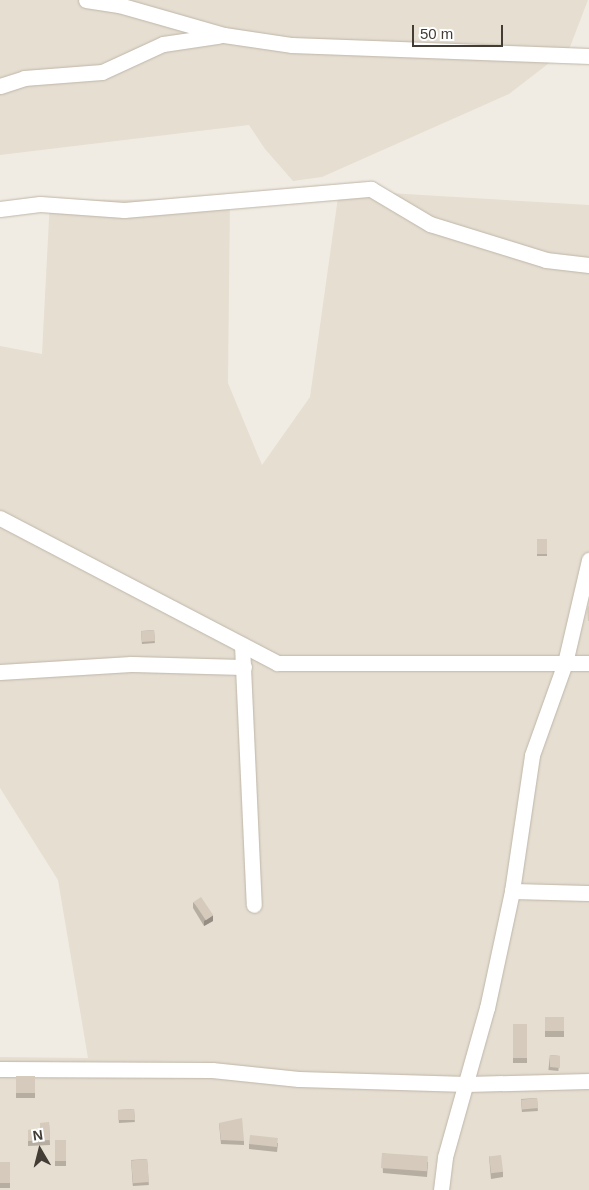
<!DOCTYPE html>
<style>
body{margin:0}
#map{position:relative;width:589px;height:1190px;overflow:hidden;background:#f1ece3;font-family:Helvetica,sans-serif}
div>[style]{position:absolute}
.residential>*{inset:0;background:#e5ded1}
.roads{filter:drop-shadow(0 0 1px #bfb6a9) drop-shadow(0 0 1px #bfb6a9)}
.minor>*{height:15px;margin:-7.5px;padding:0 7.5px;transform-origin:7.5px;border-radius:7.5px;background:#fff}
.wall>*{inset:0;background:#b7aea2;transform-origin:0 0}
.shaded-wall>*{inset:0;background:#958d84}
.building>*{inset:0;background:#d5cabc;transform-origin:0 0}
span{translate:-50% -50%;white-space:nowrap;text-align:center;line-height:1.15;-webkit-text-stroke:4px #fff;paint-order:stroke}
.north{position:absolute;left:15px;top:1125px;width:50px;height:50px;-webkit-text-stroke:4px #fff;paint-order:stroke;rotate:352deg;font-size:14px;font-weight:700;line-height:20px;text-align:center;color:#423c34}
.north::after{content:'';display:block;margin:auto;width:18px;height:22px;background:#423c34;clip-path:polygon(50% 0,100% 100%,50% 72%,0 100%)}
.scale{position:absolute;left:412px;top:25px;width:91px;height:22px;box-sizing:border-box;border:2px solid #423c34;border-top:0;padding-left:6px;font-size:15px;line-height:18px;white-space:nowrap;color:#423c34;-webkit-text-stroke:4px #fff;paint-order:stroke}
</style>
<div id="map">
<div class="residential">
<div style="clip-path:polygon(0 0,588px 0,570px 47px,509px 94px,322px 177px,293px 181px,265px 149px,249px 125px,0 155px)"></div>
<div style="clip-path:polygon(339px 190px,589px 205px,589px 1190px,0 1190px,0 1057px,88px 1058px,58px 880px,0 788px,0 346px,42px 354px,50px 200px,230px 199px,228px 383px,262px 465px,310px 397px)"></div>
</div>
<div class="roads">
<div class="minor">
<div style="left:86px;top:0;width:33px;rotate:9deg"></div>
<div style="left:119px;top:5px;width:109px;rotate:15.9deg"></div>
<div style="left:224px;top:35px;width:69px;rotate:8.4deg"></div>
<div style="left:292px;top:45px;width:297px;rotate:2.1deg"></div>
<div style="left:0;top:86px;width:25px;rotate:-18deg"></div>
<div style="left:24px;top:78px;width:78px;rotate:-4.4deg"></div>
<div style="left:102px;top:72px;width:67px;rotate:-24.7deg"></div>
<div style="left:163px;top:44px;width:56px;rotate:-8.3deg"></div>
<div style="left:0;top:209px;width:40px;rotate:-7.1deg"></div>
<div style="left:40px;top:204px;width:84px;rotate:4.1deg"></div>
<div style="left:124px;top:210px;width:248px;rotate:-4.9deg"></div>
<div style="left:371px;top:189px;width:69px;rotate:30.7deg"></div>
<div style="left:430px;top:224px;width:121px;rotate:17.2deg"></div>
<div style="left:546px;top:260px;width:43px;rotate:6.6deg"></div>
<div style="left:0;top:518px;width:313px;rotate:27.6deg"></div>
<div style="left:277px;top:663px;width:312px"></div>
<div style="left:242px;top:645px;width:260px;rotate:87.4deg"></div>
<div style="left:0;top:672px;width:131px;rotate:-3.5deg"></div>
<div style="left:131px;top:664px;width:113px;rotate:1.5deg"></div>
<div style="left:512px;top:891px;width:77px;rotate:1.5deg"></div>
<div style="left:0;top:1069px;width:212px;rotate:0.3deg"></div>
<div style="left:212px;top:1070px;width:87px;rotate:5.9deg"></div>
<div style="left:299px;top:1079px;width:168px;rotate:1.7deg"></div>
<div style="left:467px;top:1084px;width:122px;rotate:-1.4deg"></div>
<div style="left:441px;top:1190px;width:33px;rotate:-83deg"></div>
<div style="left:445px;top:1157px;width:155px;rotate:-74.3deg"></div>
<div style="left:487px;top:1008px;width:120px;rotate:-77.9deg"></div>
<div style="left:512px;top:891px;width:137px;rotate:-81.6deg"></div>
<div style="left:532px;top:755px;width:98px;rotate:-70.3deg"></div>
<div style="left:565px;top:663px;width:106px;rotate:-76.9deg"></div>
</div>
</div>
<div class="wall">
<div style="left:537px;top:539px;width:10px;height:17px"></div>
<div style="left:154px;top:630px;width:13px;height:13px;rotate:86deg"></div>
<div style="clip-path:polygon(193px 902px,213px 921px,204px 926px,193px 908px)"></div>
<div style="left:564px;top:1017px;width:20px;height:19px;rotate:90deg"></div>
<div style="left:513px;top:1024px;width:14px;height:39px"></div>
<div style="left:550px;top:1055px;width:10px;height:15px;rotate:6deg"></div>
<div style="left:35px;top:1076px;width:22px;height:19px;rotate:90deg"></div>
<div style="left:537px;top:1098px;width:13px;height:16px;rotate:86deg"></div>
<div style="left:134px;top:1109px;width:13px;height:16px;rotate:86deg"></div>
<div style="clip-path:polygon(49px 1122px,50px 1145px,28px 1146px,28px 1130px,40px 1129px)"></div>
<div style="clip-path:polygon(219px 1123px,244px 1141px,244px 1145px,221px 1144px)"></div>
<div style="left:55px;top:1140px;width:11px;height:26px"></div>
<div style="clip-path:polygon(278px 1143px,277px 1152px,249px 1149px,249px 1144px)"></div>
<div style="clip-path:polygon(382px 1153px,428px 1162px,427px 1177px,383px 1173px)"></div>
<div style="clip-path:polygon(489px 1156px,503px 1172px,503px 1177px,491px 1179px)"></div>
<div style="left:147px;top:1159px;width:26px;height:16px;rotate:86deg"></div>
<div style="left:0;top:1162px;width:10px;height:26px"></div>
</div>
<div class="shaded-wall">
<div style="clip-path:polygon(213px 915px,213px 921px,204px 926px,204px 921px)"></div>
</div>
<div class="building">
<div style="left:537px;top:539px;width:10px;height:15px"></div>
<div style="clip-path:polygon(587px 606px,589px 606px,589px 621px,588px 621px)"></div>
<div style="left:154px;top:630px;width:11px;height:13px;rotate:85deg"></div>
<div style="left:201px;top:897px;width:22px;height:9px;rotate:56deg"></div>
<div style="left:564px;top:1017px;width:14px;height:19px;rotate:90deg"></div>
<div style="left:513px;top:1024px;width:14px;height:34px"></div>
<div style="clip-path:polygon(550px 1055px,560px 1056px,560px 1068px,550px 1067px)"></div>
<div style="left:35px;top:1076px;width:17px;height:19px;rotate:90deg"></div>
<div style="left:537px;top:1098px;width:10px;height:16px;rotate:84deg"></div>
<div style="clip-path:polygon(134px 1109px,135px 1120px,118px 1120px,118px 1110px)"></div>
<div style="clip-path:polygon(242px 1118px,244px 1141px,221px 1140px,219px 1123px)"></div>
<div style="clip-path:polygon(49px 1122px,50px 1140px,28px 1141px,28px 1130px,40px 1129px,40px 1123px)"></div>
<div style="left:250px;top:1135px;width:28px;height:9px;rotate:6deg"></div>
<div style="left:55px;top:1140px;width:11px;height:21px"></div>
<div style="left:382px;top:1153px;width:46px;height:15px;rotate:4deg"></div>
<div style="left:501px;top:1155px;width:17px;height:12px;rotate:83deg"></div>
<div style="left:147px;top:1159px;width:23px;height:16px;rotate:85deg"></div>
<div style="left:0;top:1162px;width:10px;height:21px"></div>
</div>
<div class="north">N</div>
<div class="scale">50 m</div>
</div>
